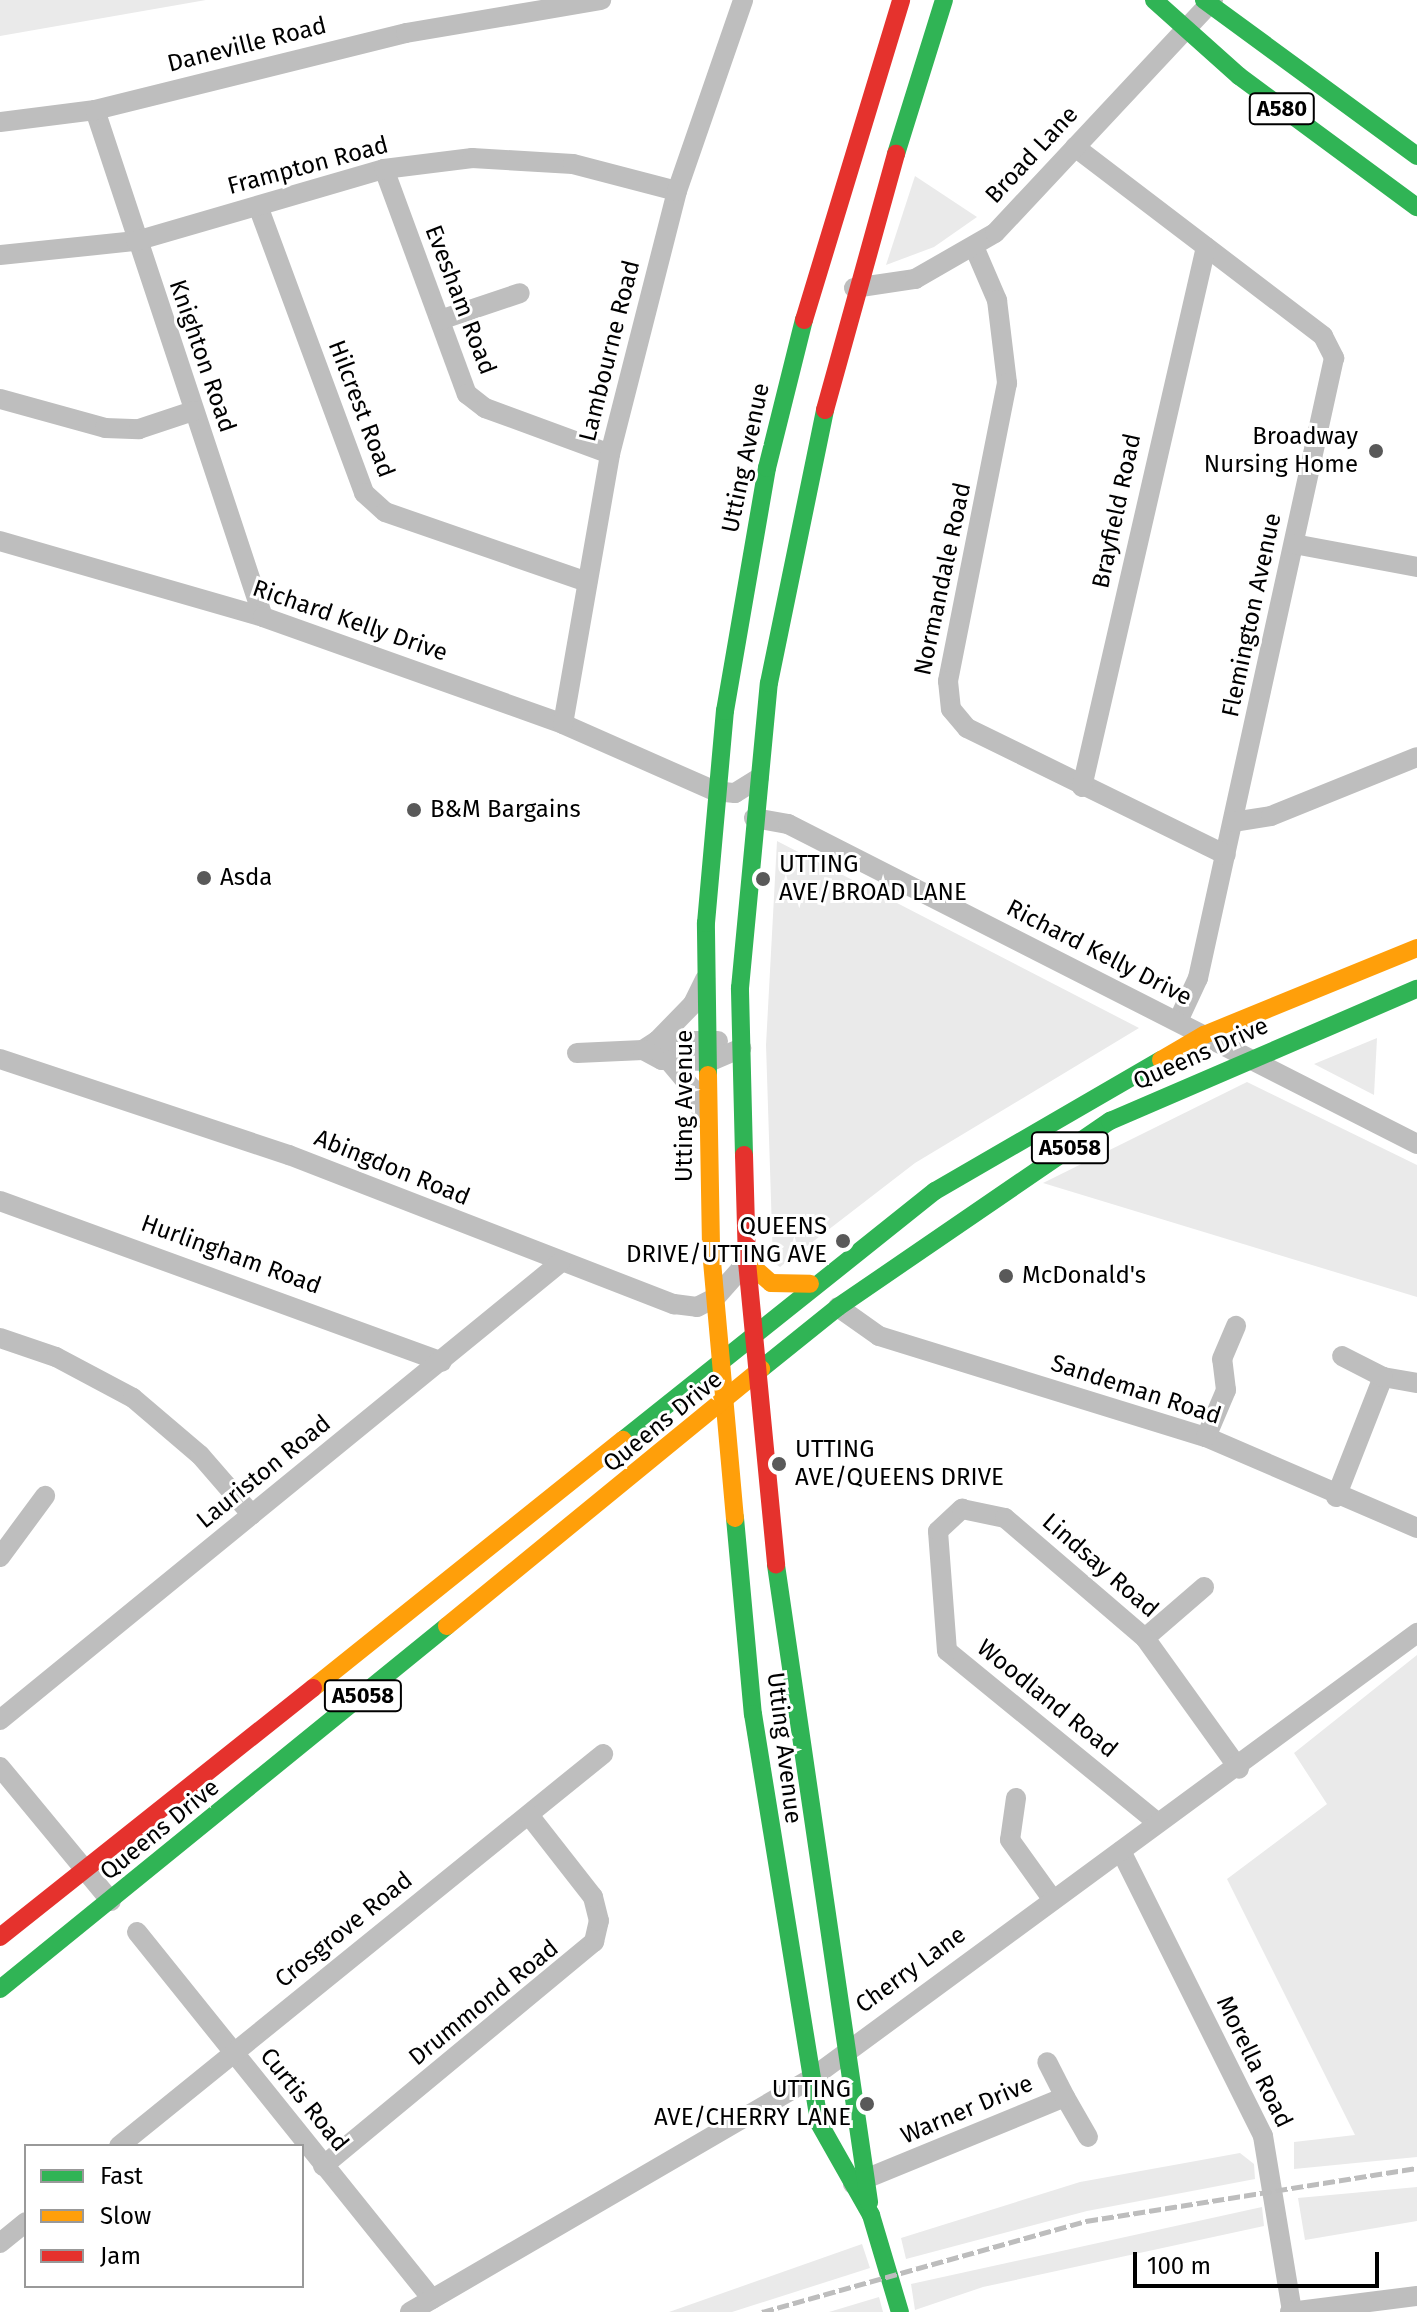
<!DOCTYPE html>
<style>
body{margin:0}
#map{position:relative;width:1417px;height:2312px;overflow:hidden;background:#fff;font-family:"Fira Sans",sans-serif}
div>[style]{position:absolute}
.green>*{inset:0;background:#eaeaea}
.street>*{height:20px;margin:-10px;padding:0 10px;transform-origin:10px;border-radius:10px;background:#bebebe}
.fast>*{height:18px;margin:-9px;padding:0 9px;transform-origin:9px;border-radius:9px;background:#30b455}
.slow>*{height:18px;margin:-9px;padding:0 9px;transform-origin:9px;border-radius:9px;background:#ff9f0a}
.jam>*{height:18px;margin:-9px;padding:0 9px;transform-origin:9px;border-radius:9px;background:#e5322d}
.rail>*{height:5px;margin-top:-2.5px;transform-origin:0;background:repeating-linear-gradient(90deg,#bdbdbd 0 12px,transparent 0 16px)}
.dots>*{width:22px;height:22px;translate:-50% -50%;box-sizing:border-box;border:4px solid #fff;border-radius:50%}
span{translate:-50% -50%;white-space:nowrap;text-align:center;line-height:1.15;-webkit-text-stroke:6px #fff;paint-order:stroke}
.shield-label span{padding:2px 6px;background:#fff;border:2px solid;border-radius:6px;-webkit-text-stroke-width:0}
.shield-label{font-size:22px;color:#000;font-weight:700}
.street-label{font-size:24px;color:#000}
.poi-label{font-size:24px;color:#000}
.right{translate:-100% -50%;text-align:right}
.left{translate:0 -50%;text-align:left}
.legend{position:absolute;left:24px;top:2144px;width:280px;height:144px;box-sizing:border-box;background:#fff;border:2px solid #999;margin:0;padding:10px 14px;list-style:none;font-size:24px;color:#000}
.legend li{display:flex;align-items:center;gap:16px;height:40px}
.legend b{width:40px;border:2px solid #999}
.scale{position:absolute;left:1133px;top:2252px;width:246px;height:36px;box-sizing:border-box;border:4px solid #000;border-top:0;padding-left:10px;font-size:24px;line-height:28px;white-space:nowrap;color:#000;-webkit-text-stroke:6px #fff;paint-order:stroke}
</style>
<div id="map">
<div class="green">
<div style="clip-path:polygon(0 0,206px 0,0 36px)"></div>
<div style="clip-path:polygon(915px 176px,977px 217px,934px 247px,886px 265px)"></div>
<div style="clip-path:polygon(777px 841px,1139px 1028px,915px 1163px,780px 1267px,773px 1262px,766px 1045px)"></div>
<div style="clip-path:polygon(1377px 1038px,1374px 1095px,1314px 1064px)"></div>
<div style="clip-path:polygon(1247px 1082px,1417px 1165px,1417px 1297px,1043px 1183px)"></div>
<div style="clip-path:polygon(1417px 1655px,1417px 2157px,1294px 2169px,1294px 2142px,1355px 2135px,1227px 1879px,1327px 1804px,1294px 1753px)"></div>
<div style="clip-path:polygon(1240px 2153px,1254px 2164px,1255px 2179px,1087px 2211px,906px 2259px,901px 2238px,1080px 2182px)"></div>
<div style="clip-path:polygon(1417px 2187px,1417px 2221px,1305px 2240px,1298px 2198px)"></div>
<div style="clip-path:polygon(1262px 2207px,1264px 2226px,983px 2287px,915px 2310px,911px 2284px)"></div>
<div style="clip-path:polygon(862px 2244px,870px 2268px,732px 2312px,669px 2312px)"></div>
<div style="clip-path:polygon(879px 2297px,883px 2312px,829px 2312px)"></div>
</div>
<div class="street">
<div style="left:95px;top:110px;width:534px;rotate:71.67deg"></div>
<div style="left:0;top:122px;width:96px;rotate:-7.2deg"></div>
<div style="left:95px;top:110px;width:320px;rotate:-13.9deg"></div>
<div style="left:406px;top:33px;width:198px;rotate:-9.6deg"></div>
<div style="left:1075px;top:147px;width:312px;rotate:37.3deg"></div>
<div style="left:1323px;top:336px;width:25px;rotate:63deg"></div>
<div style="left:1334px;top:358px;width:635px;rotate:102.37deg"></div>
<div style="left:1198px;top:978px;width:47px;rotate:114.9deg"></div>
<div style="left:384px;top:169px;width:240px;rotate:69.8deg"></div>
<div style="left:467px;top:394px;width:23px;rotate:38deg"></div>
<div style="left:485px;top:408px;width:133px;rotate:20.2deg"></div>
<div style="left:258px;top:206px;width:306px;rotate:69.7deg"></div>
<div style="left:364px;top:493px;width:28px;rotate:42deg"></div>
<div style="left:385px;top:512px;width:214px;rotate:19.1deg"></div>
<div style="left:975px;top:249px;width:56px;rotate:66.7deg"></div>
<div style="left:997px;top:300px;width:84px;rotate:83.1deg"></div>
<div style="left:1007px;top:383px;width:304px;rotate:101.2deg"></div>
<div style="left:948px;top:681px;width:28px;rotate:84deg"></div>
<div style="left:951px;top:709px;width:25px;rotate:50deg"></div>
<div style="left:967px;top:728px;width:288px;rotate:26.1deg"></div>
<div style="left:0;top:255px;width:137px;rotate:-5.9deg"></div>
<div style="left:136px;top:241px;width:258px;rotate:-16.2deg"></div>
<div style="left:384px;top:169px;width:89px;rotate:-7.1deg"></div>
<div style="left:472px;top:158px;width:101px;rotate:3.4deg"></div>
<div style="left:573px;top:164px;width:107px;rotate:14.6deg"></div>
<div style="left:854px;top:288px;width:62px;rotate:-8.4deg"></div>
<div style="left:915px;top:279px;width:92px;rotate:-29.9deg"></div>
<div style="left:995px;top:233px;width:319px;rotate:-46.9deg"></div>
<div style="left:440px;top:320px;width:84px;rotate:-18.6deg"></div>
<div style="left:0;top:399px;width:109px;rotate:15.4deg"></div>
<div style="left:105px;top:428px;width:34px;rotate:2deg"></div>
<div style="left:139px;top:429px;width:57px;rotate:-18.4deg"></div>
<div style="left:0;top:541px;width:274px;rotate:16.1deg"></div>
<div style="left:263px;top:617px;width:319px;rotate:19.6deg"></div>
<div style="left:563px;top:724px;width:166px;rotate:23.8deg"></div>
<div style="left:715px;top:791px;width:20px;rotate:6deg"></div>
<div style="left:735px;top:793px;width:28px;rotate:-32deg"></div>
<div style="left:1294px;top:544px;width:125px;rotate:10.6deg"></div>
<div style="left:563px;top:724px;width:274px;rotate:-80.1deg"></div>
<div style="left:610px;top:454px;width:271px;rotate:-75.7deg"></div>
<div style="left:677px;top:191px;width:202px;rotate:-70.9deg"></div>
<div style="left:1082px;top:787px;width:554px;rotate:-77.07deg"></div>
<div style="left:754px;top:818px;width:35px;rotate:10deg"></div>
<div style="left:788px;top:824px;width:706px;rotate:26.96deg"></div>
<div style="left:1233px;top:822px;width:38px;rotate:-9deg"></div>
<div style="left:1271px;top:816px;width:157px;rotate:-22deg"></div>
<div style="left:657px;top:1041px;width:52px;rotate:-45.8deg"></div>
<div style="left:693px;top:1004px;width:28px;rotate:-64deg"></div>
<div style="left:643px;top:1050px;width:17px;rotate:-33deg"></div>
<div style="left:657px;top:1041px;width:61px"></div>
<div style="left:577px;top:1053px;width:66px;rotate:-2.6deg"></div>
<div style="left:643px;top:1050px;width:21px;rotate:28deg"></div>
<div style="left:662px;top:1060px;width:49px;rotate:1.2deg"></div>
<div style="left:711px;top:1061px;width:33px;rotate:-23deg"></div>
<div style="left:0;top:1059px;width:305px;rotate:18.4deg"></div>
<div style="left:289px;top:1155px;width:413px;rotate:21.2deg"></div>
<div style="left:674px;top:1304px;width:23px;rotate:7deg"></div>
<div style="left:697px;top:1307px;width:20px;rotate:-27deg"></div>
<div style="left:715px;top:1298px;width:48px;rotate:-48.4deg"></div>
<div style="left:669px;top:1061px;width:35px;rotate:50deg"></div>
<div style="left:692px;top:1088px;width:34px;rotate:67deg"></div>
<div style="left:0;top:1201px;width:470px;rotate:20deg"></div>
<div style="left:838px;top:1307px;width:50px;rotate:35.3deg"></div>
<div style="left:879px;top:1336px;width:342px;rotate:17.2deg"></div>
<div style="left:1206px;top:1437px;width:230px;rotate:23.3deg"></div>
<div style="left:0;top:1338px;width:59px;rotate:18.7deg"></div>
<div style="left:56px;top:1357px;width:87px;rotate:28deg"></div>
<div style="left:133px;top:1398px;width:88px;rotate:40.4deg"></div>
<div style="left:200px;top:1455px;width:79px;rotate:49.1deg"></div>
<div style="left:1383px;top:1377px;width:35px;rotate:10deg"></div>
<div style="left:1206px;top:1437px;width:51px;rotate:-66.9deg"></div>
<div style="left:1226px;top:1390px;width:31px;rotate:-97deg"></div>
<div style="left:1222px;top:1359px;width:36px;rotate:-67deg"></div>
<div style="left:1336px;top:1497px;width:129px;rotate:-68.6deg"></div>
<div style="left:1383px;top:1377px;width:46px;rotate:-152.9deg"></div>
<div style="left:0;top:1557px;width:76px;rotate:-53.6deg"></div>
<div style="left:1145px;top:1638px;width:78px;rotate:-40.8deg"></div>
<div style="left:0;top:1720px;width:723px;rotate:-39.22deg"></div>
<div style="left:0;top:1767px;width:174px;rotate:50.4deg"></div>
<div style="left:1016px;top:1798px;width:42px;rotate:98.1deg"></div>
<div style="left:1010px;top:1840px;width:74px;rotate:54.4deg"></div>
<div style="left:1158px;top:1823px;width:272px;rotate:-140.8deg"></div>
<div style="left:947px;top:1651px;width:120px;rotate:-94.3deg"></div>
<div style="left:938px;top:1531px;width:33px;rotate:-43deg"></div>
<div style="left:962px;top:1509px;width:44px;rotate:11.8deg"></div>
<div style="left:1005px;top:1518px;width:184px;rotate:40.6deg"></div>
<div style="left:1145px;top:1638px;width:161px;rotate:54.3deg"></div>
<div style="left:1121px;top:1851px;width:318px;rotate:63.5deg"></div>
<div style="left:1263px;top:2136px;width:178px;rotate:80.6deg"></div>
<div style="left:137px;top:1932px;width:471px;rotate:51.2deg"></div>
<div style="left:1065px;top:2097px;width:46px;rotate:60.1deg"></div>
<div style="left:119px;top:2146px;width:623px;rotate:-39deg"></div>
<div style="left:323px;top:2166px;width:352px;rotate:-39.6deg"></div>
<div style="left:594px;top:1942px;width:22px;rotate:-77deg"></div>
<div style="left:599px;top:1921px;width:25px;rotate:-104deg"></div>
<div style="left:593px;top:1897px;width:104px;rotate:-128deg"></div>
<div style="left:853px;top:2184px;width:229px;rotate:-22.3deg"></div>
<div style="left:1065px;top:2097px;width:39px;rotate:-117deg"></div>
<div style="left:0;top:2243px;width:33px;rotate:-39deg"></div>
<div style="left:410px;top:2312px;width:462px;rotate:-30.2deg"></div>
<div style="left:809px;top:2080px;width:755px;rotate:-36.32deg"></div>
<div style="left:1290px;top:2312px;width:128px;rotate:-7.2deg"></div>
</div>
<div class="fast">
<div style="left:1154px;top:0;width:114px;rotate:41.8deg"></div>
<div style="left:1239px;top:76px;width:221px;rotate:36.4deg"></div>
<div style="left:1204px;top:0;width:264px;rotate:36.2deg"></div>
<div style="left:896px;top:154px;width:161px;rotate:-72.7deg"></div>
<div style="left:708px;top:1075px;width:152px;rotate:-90.8deg"></div>
<div style="left:706px;top:923px;width:213px;rotate:-84.9deg"></div>
<div style="left:725px;top:711px;width:247px;rotate:-80.2deg"></div>
<div style="left:767px;top:468px;width:153px;rotate:-76deg"></div>
<div style="left:744px;top:1155px;width:167px;rotate:-91.4deg"></div>
<div style="left:740px;top:988px;width:306px;rotate:-84.6deg"></div>
<div style="left:769px;top:683px;width:279px;rotate:-78.4deg"></div>
<div style="left:761px;top:1369px;width:99px;rotate:-38.8deg"></div>
<div style="left:838px;top:1307px;width:330px;rotate:-34.4deg"></div>
<div style="left:1110px;top:1121px;width:334px;rotate:-23.3deg"></div>
<div style="left:623px;top:1440px;width:399px;rotate:-38.6deg"></div>
<div style="left:935px;top:1191px;width:261px;rotate:-30.1deg"></div>
<div style="left:735px;top:1518px;width:197px;rotate:84.8deg"></div>
<div style="left:753px;top:1714px;width:414px;rotate:80.8deg"></div>
<div style="left:819px;top:2123px;width:106px;rotate:60.5deg"></div>
<div style="left:871px;top:2215px;width:101px;rotate:73.4deg"></div>
<div style="left:776px;top:1565px;width:644px;rotate:81.69deg"></div>
<div style="left:0;top:1989px;width:576px;rotate:-39.08deg"></div>
</div>
<div class="slow">
<div style="left:1161px;top:1060px;width:50px;rotate:-30.2deg"></div>
<div style="left:1204px;top:1035px;width:230px;rotate:-22.2deg"></div>
<div style="left:708px;top:1075px;width:175px;rotate:89deg"></div>
<div style="left:711px;top:1250px;width:269px;rotate:84.9deg"></div>
<div style="left:747px;top:1262px;width:32px;rotate:41deg"></div>
<div style="left:771px;top:1283px;width:39px;rotate:1deg"></div>
<div style="left:447px;top:1626px;width:406px;rotate:-39.3deg"></div>
<div style="left:313px;top:1688px;width:397px;rotate:-38.7deg"></div>
</div>
<div class="jam">
<div style="left:804px;top:320px;width:334px;rotate:-73.1deg"></div>
<div style="left:825px;top:410px;width:266px;rotate:-74.5deg"></div>
<div style="left:744px;top:1155px;width:107px;rotate:88.4deg"></div>
<div style="left:747px;top:1262px;width:304px;rotate:84.5deg"></div>
<div style="left:0;top:1937px;width:400px;rotate:-38.5deg"></div>
</div>
<div class="rail">
<div style="left:762px;top:2312px;width:337px;rotate:-15.7deg"></div>
<div style="left:1086px;top:2221px;width:335px;rotate:-9.1deg"></div>
</div>
<div class="dots">
<div style="left:1376px;top:451px;background:#595959"></div>
<div style="left:414px;top:810px;background:#595959"></div>
<div style="left:204px;top:878px;background:#595959"></div>
<div style="left:763px;top:879px;background:#595959"></div>
<div style="left:843px;top:1241px;background:#595959"></div>
<div style="left:1006px;top:1276px;background:#595959"></div>
<div style="left:779px;top:1464px;background:#595959"></div>
<div style="left:867px;top:2104px;background:#595959"></div>
</div>
<div class="shield-label">
<span style="left:1282px;top:109px">A580</span>
<span style="left:1070px;top:1148px">A5058</span>
<span style="left:363px;top:1696px">A5058</span>
</div>
<div class="street-label">
<span style="left:247px;top:45px;rotate:-14deg">Daneville Road</span>
<span style="left:1032px;top:155px;rotate:-47deg">Broad Lane</span>
<span style="left:308px;top:166px;rotate:-15deg">Frampton Road</span>
<span style="left:460px;top:300px;rotate:69deg">Evesham Road</span>
<span style="left:610px;top:351px;rotate:-76deg">Lambourne Road</span>
<span style="left:202px;top:356px;rotate:71deg">Knighton Road</span>
<span style="left:361px;top:409px;rotate:69deg">Hilcrest Road</span>
<span style="left:746px;top:458px;rotate:-78deg">Utting Avenue</span>
<span style="left:1117px;top:511px;rotate:-78deg">Brayfield Road</span>
<span style="left:943px;top:579px;rotate:-78deg">Normandale Road</span>
<span style="left:1252px;top:615px;rotate:-78deg">Flemington Avenue</span>
<span style="left:350px;top:621px;rotate:19deg">Richard Kelly Drive</span>
<span style="left:1099px;top:953px;rotate:27deg">Richard Kelly Drive</span>
<span style="left:1201px;top:1054px;rotate:-24deg">Queens Drive</span>
<span style="left:685px;top:1106px;rotate:-90deg">Utting Avenue</span>
<span style="left:392px;top:1168px;rotate:22deg">Abingdon Road</span>
<span style="left:231px;top:1255px;rotate:20deg">Hurlingham Road</span>
<span style="left:1136px;top:1390px;rotate:18deg">Sandeman Road</span>
<span style="left:663px;top:1422px;rotate:-39deg">Queens Drive</span>
<span style="left:264px;top:1472px;rotate:-39deg">Lauriston Road</span>
<span style="left:1100px;top:1566px;rotate:41deg">Lindsay Road</span>
<span style="left:1047px;top:1699px;rotate:39deg">Woodland Road</span>
<span style="left:784px;top:1748px;rotate:83deg">Utting Avenue</span>
<span style="left:160px;top:1830px;rotate:-39deg">Queens Drive</span>
<span style="left:344px;top:1930px;rotate:-39deg">Crosgrove Road</span>
<span style="left:911px;top:1970px;rotate:-36deg">Cherry Lane</span>
<span style="left:484px;top:2003px;rotate:-39deg">Drummond Road</span>
<span style="left:1254px;top:2062px;rotate:64deg">Morella Road</span>
<span style="left:304px;top:2100px;rotate:51deg">Curtis Road</span>
<span style="left:967px;top:2110px;rotate:-23deg">Warner Drive</span>
</div>
<div class="poi-label">
<span class="right" style="left:1358px;top:451px">Broadway<br>Nursing Home</span>
<span class="left" style="left:430px;top:810px">B&amp;M Bargains</span>
<span class="left" style="left:779px;top:879px">UTTING<br>AVE/BROAD LANE</span>
<span class="left" style="left:220px;top:878px">Asda</span>
<span class="right" style="left:827px;top:1241px">QUEENS<br>DRIVE/UTTING AVE</span>
<span class="left" style="left:1022px;top:1276px">McDonald's</span>
<span class="left" style="left:795px;top:1464px">UTTING<br>AVE/QUEENS DRIVE</span>
<span class="right" style="left:851px;top:2104px">UTTING<br>AVE/CHERRY LANE</span>
</div>
<ul class="legend">
<li><b style="height:10px;background:#30b455"></b>Fast</li>
<li><b style="height:10px;background:#ff9f0a"></b>Slow</li>
<li><b style="height:10px;background:#e5322d"></b>Jam</li>
</ul>
<div class="scale">100 m</div>
</div>
